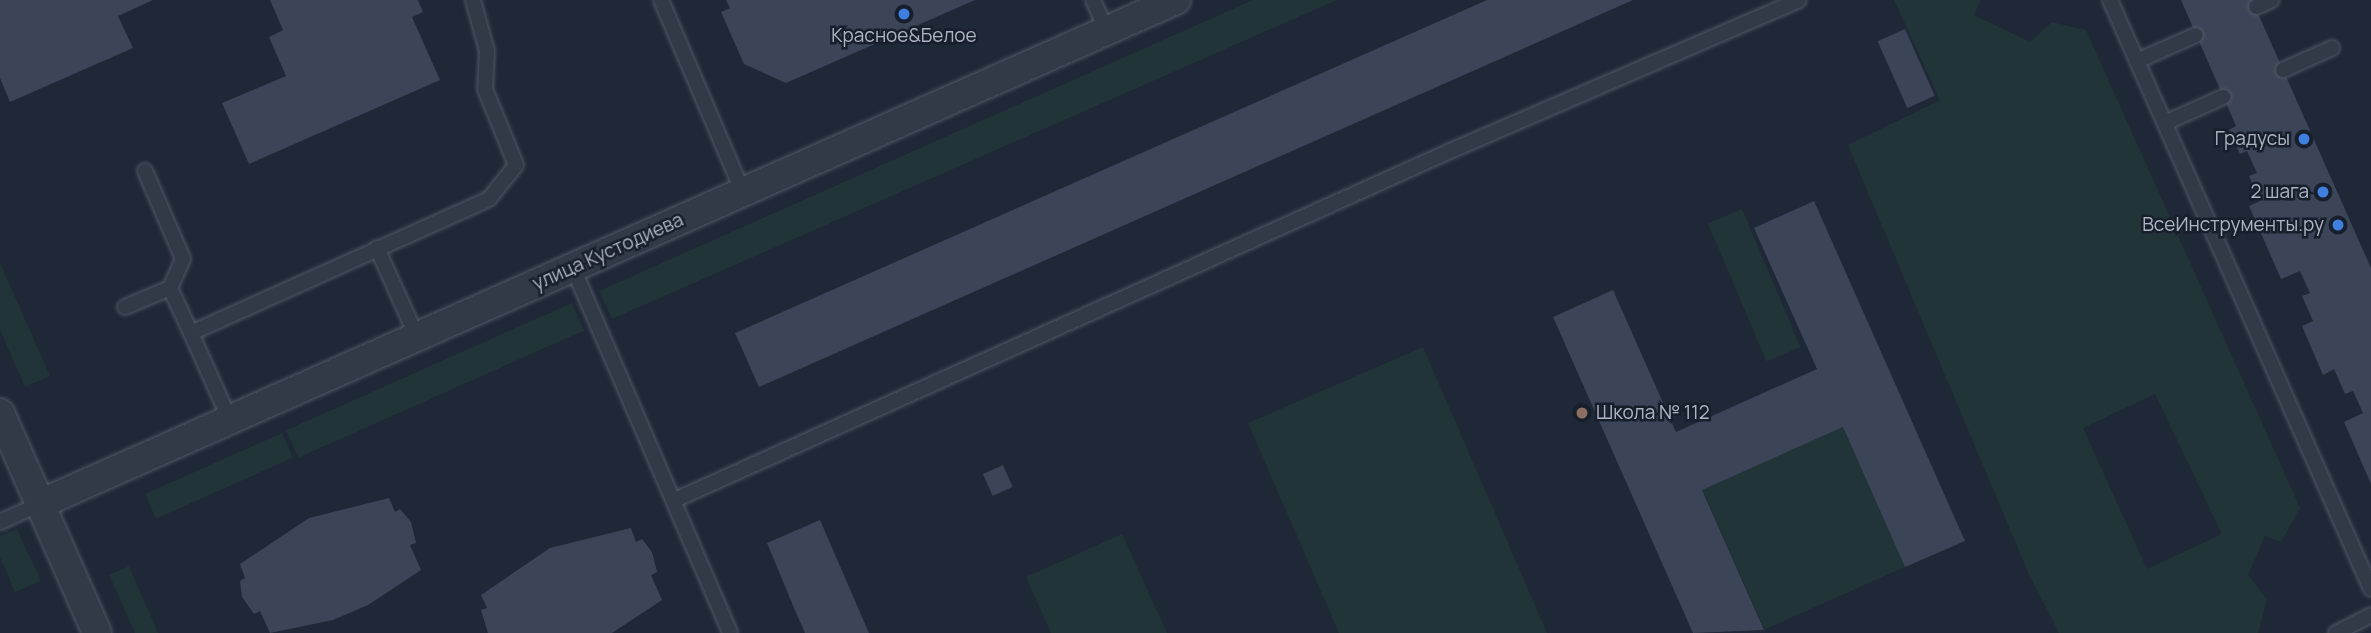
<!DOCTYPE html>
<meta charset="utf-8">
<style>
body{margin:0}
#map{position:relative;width:2371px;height:633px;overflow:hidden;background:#1f2837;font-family:Manrope,sans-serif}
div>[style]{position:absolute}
.green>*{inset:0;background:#213438;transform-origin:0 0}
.building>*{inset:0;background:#3b4557;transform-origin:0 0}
.roads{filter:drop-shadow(0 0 2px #505765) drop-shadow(0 0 2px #505765)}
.service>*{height:14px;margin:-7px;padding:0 7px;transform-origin:7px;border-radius:7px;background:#333a47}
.minor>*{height:28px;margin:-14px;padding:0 14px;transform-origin:14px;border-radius:14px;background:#333a47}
.dots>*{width:19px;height:19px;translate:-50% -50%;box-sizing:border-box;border:4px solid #181f2c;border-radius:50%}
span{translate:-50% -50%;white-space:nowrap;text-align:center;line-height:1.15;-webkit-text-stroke:5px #181f2c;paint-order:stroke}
.poi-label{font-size:19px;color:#adb4c4}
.right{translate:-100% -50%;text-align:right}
.left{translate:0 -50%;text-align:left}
.street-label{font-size:19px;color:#adb4c4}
</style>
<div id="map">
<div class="green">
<div style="clip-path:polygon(1253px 0,1337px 0,612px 319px,599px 291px)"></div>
<div style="clip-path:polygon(evenodd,1894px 0,1981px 0,1974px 15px,2030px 42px,2052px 22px,2086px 30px,2300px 508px,2281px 542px,2265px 536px,2248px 575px,2267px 599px,2258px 633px,2059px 633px,2028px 572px,1848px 145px,1940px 100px,1894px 0,2155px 394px,2222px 534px,2147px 569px,2083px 428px,2155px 394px)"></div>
<div style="left:1742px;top:209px;width:150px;height:37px;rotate:67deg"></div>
<div style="clip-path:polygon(0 263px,50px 376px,25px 387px,0 330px)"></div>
<div style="left:572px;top:303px;width:30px;height:313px;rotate:66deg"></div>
<div style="clip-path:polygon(1423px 347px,1547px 633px,1339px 633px,1248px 423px)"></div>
<div style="left:1843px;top:427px;width:153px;height:154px;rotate:66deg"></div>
<div style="left:282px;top:433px;width:27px;height:150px;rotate:66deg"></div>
<div style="clip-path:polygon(17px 529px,41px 581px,15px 592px,0 557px,0 536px)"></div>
<div style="clip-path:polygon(1122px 534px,1167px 633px,1051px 633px,1026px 577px)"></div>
<div style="clip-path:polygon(129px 566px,158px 633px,135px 633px,109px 575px)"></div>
</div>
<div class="building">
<div style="clip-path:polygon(0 0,153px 0,118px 16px,133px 48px,10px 102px,0 78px)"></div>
<div style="clip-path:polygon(270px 0,418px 0,423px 12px,412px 17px,440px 80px,249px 164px,222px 103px,286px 76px,269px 37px,283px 30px)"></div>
<div style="clip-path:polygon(726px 0,975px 0,786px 83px,744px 64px,721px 12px,730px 8px)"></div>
<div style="clip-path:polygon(1487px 0,1633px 0,759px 387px,735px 333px)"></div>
<div style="clip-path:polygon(2181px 0,2252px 0,2371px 268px,2371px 484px,2344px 422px,2363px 413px,2353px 391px,2345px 394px,2334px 369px,2323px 375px,2302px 326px,2313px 321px,2302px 296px,2310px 293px,2300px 271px,2281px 279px,2249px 206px,2260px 201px,2249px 176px,2257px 173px,2247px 151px,2240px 154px,2229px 130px,2236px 126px)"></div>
<div style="left:1905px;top:29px;width:73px;height:30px;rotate:66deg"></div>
<div style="clip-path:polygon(1814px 201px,1965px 541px,1905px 567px,1843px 427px,1702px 490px,1764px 630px,1693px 633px,1553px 317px,1613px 290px,1676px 432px,1817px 369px,1754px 228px)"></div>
<div style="left:1003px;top:465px;width:24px;height:22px;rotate:66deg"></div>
<div style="clip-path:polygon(389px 498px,395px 512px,400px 509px,411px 522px,416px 543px,410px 545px,421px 570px,368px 605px,333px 620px,270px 633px,260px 611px,254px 614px,242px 597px,240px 581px,245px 578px,240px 564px,309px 518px)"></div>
<div style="clip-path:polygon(820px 520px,869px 633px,805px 633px,794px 608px,767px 543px)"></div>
<div style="clip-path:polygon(631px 528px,636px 542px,642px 539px,652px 552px,657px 572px,651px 575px,662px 600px,612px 633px,488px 633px,481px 610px,487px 608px,481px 595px,550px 548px)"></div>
</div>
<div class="roads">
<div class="service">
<div style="left:661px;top:0;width:209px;rotate:66.9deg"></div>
<div style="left:1093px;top:0;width:34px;rotate:66deg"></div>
<div style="left:2110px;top:0;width:644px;rotate:66.1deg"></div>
<div style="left:2256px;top:7px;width:17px;rotate:-24deg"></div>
<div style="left:2137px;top:61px;width:64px;rotate:-23.8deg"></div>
<div style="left:2283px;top:70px;width:54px;rotate:-24.2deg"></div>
<div style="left:2165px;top:123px;width:64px;rotate:-24.1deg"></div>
<div style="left:145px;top:171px;width:96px;rotate:66.6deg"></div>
<div style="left:183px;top:259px;width:32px;rotate:114deg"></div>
<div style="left:377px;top:248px;width:98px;rotate:65.8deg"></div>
<div style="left:573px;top:268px;width:397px;rotate:66.7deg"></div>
<div style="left:125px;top:307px;width:49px;rotate:-22.9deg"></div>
<div style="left:170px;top:288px;width:50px;rotate:65deg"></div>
<div style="left:191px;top:333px;width:327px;rotate:-24.2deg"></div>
<div style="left:489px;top:199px;width:43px;rotate:-51.5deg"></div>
<div style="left:516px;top:165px;width:82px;rotate:-112.2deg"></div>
<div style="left:485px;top:89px;width:38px;rotate:-87deg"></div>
<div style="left:487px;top:51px;width:53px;rotate:-105.4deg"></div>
<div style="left:191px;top:333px;width:95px;rotate:65.9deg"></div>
<div style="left:675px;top:500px;width:848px;rotate:-24.24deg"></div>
<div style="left:1448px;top:152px;width:382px;rotate:-23.4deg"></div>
<div style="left:0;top:522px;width:44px;rotate:-24.2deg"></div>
<div style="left:2336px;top:633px;width:39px;rotate:-27deg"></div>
</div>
<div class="minor">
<div style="left:0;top:413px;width:240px;rotate:66.2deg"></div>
<div style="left:40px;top:504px;width:1243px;rotate:-23.93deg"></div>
</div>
</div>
<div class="dots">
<div style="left:904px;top:14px;background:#3f7fe0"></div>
<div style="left:2304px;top:139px;background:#3f7fe0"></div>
<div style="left:2323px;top:192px;background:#3f7fe0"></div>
<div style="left:2338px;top:225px;background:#3f7fe0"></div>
<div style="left:1582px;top:413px;background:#8d6e63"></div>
</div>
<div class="poi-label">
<span style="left:904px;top:36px">Красное&amp;Белое</span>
<span class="right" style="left:2290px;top:139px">Градусы</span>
<span class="right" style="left:2309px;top:192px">2 шага</span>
<span class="right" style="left:2324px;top:225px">ВсеИнструменты.ру</span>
<span class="left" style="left:1596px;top:413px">Школа № 112</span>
</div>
<div class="street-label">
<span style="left:608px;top:252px;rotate:-24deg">улица Кустодиева</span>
</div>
</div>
